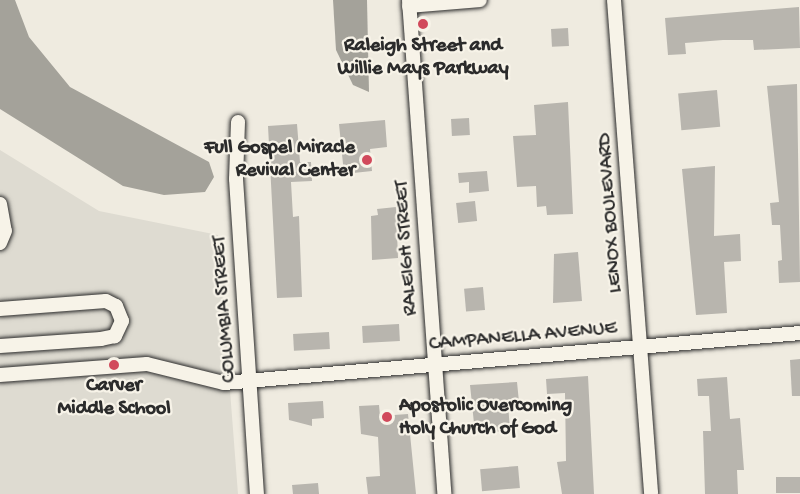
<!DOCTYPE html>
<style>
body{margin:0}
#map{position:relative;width:800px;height:494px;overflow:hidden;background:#efebe0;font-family:"Gochi Hand",sans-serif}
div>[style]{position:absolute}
.built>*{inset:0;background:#dedbd1}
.water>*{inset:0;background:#a4a29a}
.building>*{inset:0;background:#b8b5ae;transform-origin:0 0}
.roads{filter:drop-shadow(0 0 2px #2b2b2b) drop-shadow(0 0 2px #2b2b2b)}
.minor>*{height:14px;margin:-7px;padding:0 7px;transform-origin:7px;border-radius:7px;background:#f7f3e8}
.dots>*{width:16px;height:16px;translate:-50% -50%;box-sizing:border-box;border:3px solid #f7f3e8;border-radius:50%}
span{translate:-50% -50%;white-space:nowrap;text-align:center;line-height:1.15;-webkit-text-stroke:4.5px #f7f3e8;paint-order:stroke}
.poi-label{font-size:20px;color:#2b2b2b;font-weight:700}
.right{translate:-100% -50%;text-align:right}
.left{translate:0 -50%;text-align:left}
.street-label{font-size:20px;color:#2b2b2b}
</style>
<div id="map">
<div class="built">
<div style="clip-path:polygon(0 150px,99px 211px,218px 235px,238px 494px,0 494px)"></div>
</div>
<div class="water">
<div style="clip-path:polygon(0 0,15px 0,29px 37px,70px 87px,209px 162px,214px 177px,205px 192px,164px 195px,123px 186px,0 109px)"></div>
<div style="clip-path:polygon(333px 0,367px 0,369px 92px,353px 85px,336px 50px)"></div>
</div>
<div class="building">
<div style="clip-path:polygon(799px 7px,800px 48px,754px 50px,753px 40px,723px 40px,685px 43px,686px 54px,668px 55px,665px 18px)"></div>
<div style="left:568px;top:28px;width:18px;height:17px;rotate:87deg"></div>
<div style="clip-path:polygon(797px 84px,800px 282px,779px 283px,778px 261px,782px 260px,780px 225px,772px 225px,770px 203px,779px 202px,767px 86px)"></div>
<div style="left:717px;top:90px;width:37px;height:39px;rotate:85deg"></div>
<div style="clip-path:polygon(568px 102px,573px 214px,547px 215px,546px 206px,537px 207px,536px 186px,517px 187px,513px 136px,536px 135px,534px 105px)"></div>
<div style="left:469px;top:118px;width:17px;height:18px;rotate:87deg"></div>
<div style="clip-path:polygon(385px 120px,387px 147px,370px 149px,372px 171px,344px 174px,339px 124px)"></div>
<div style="clip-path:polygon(297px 124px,300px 162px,311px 162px,312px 181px,291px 182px,293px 217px,299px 216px,302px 297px,277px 298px,268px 126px)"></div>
<div style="clip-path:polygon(715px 166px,714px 236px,740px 234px,741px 261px,724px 262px,727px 313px,696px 315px,682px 169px)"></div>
<div style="clip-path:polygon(487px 171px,489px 191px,469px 193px,469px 182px,459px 183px,458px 173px)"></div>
<div style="left:475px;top:201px;width:20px;height:19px;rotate:84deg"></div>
<div style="clip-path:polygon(396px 207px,398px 258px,372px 260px,371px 216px,378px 215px,377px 209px)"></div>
<div style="clip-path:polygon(578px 252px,582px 301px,553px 303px,554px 254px)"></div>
<div style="left:483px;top:287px;width:23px;height:19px;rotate:85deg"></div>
<div style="left:399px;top:324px;width:17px;height:37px;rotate:87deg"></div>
<div style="left:329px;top:332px;width:17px;height:36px;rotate:87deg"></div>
<div style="clip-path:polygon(800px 359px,800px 396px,792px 396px,790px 360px)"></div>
<div style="clip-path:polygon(588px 376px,594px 494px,562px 494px,557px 462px,566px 461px,565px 393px,547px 394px,546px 379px)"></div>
<div style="clip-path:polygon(727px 377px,730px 419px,740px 418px,744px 470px,737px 470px,738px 494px,705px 494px,703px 431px,711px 431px,709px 396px,698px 396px,697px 379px)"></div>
<div style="clip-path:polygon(517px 382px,519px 402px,508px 403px,510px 431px,475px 433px,470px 385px)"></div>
<div style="clip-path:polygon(323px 401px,324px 418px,312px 419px,312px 426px,289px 420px,288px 403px)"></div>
<div style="clip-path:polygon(379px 405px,380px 416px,408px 414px,416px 494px,368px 494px,366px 477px,380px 476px,378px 437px,361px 434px,359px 406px)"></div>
<div style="left:518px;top:466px;width:22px;height:38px;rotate:85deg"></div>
<div style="left:800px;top:477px;width:16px;height:24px;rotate:90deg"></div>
<div style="clip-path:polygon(318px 483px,319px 494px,293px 494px,292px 485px)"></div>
</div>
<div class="roads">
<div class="minor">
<div style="left:409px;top:0;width:495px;rotate:85.9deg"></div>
<div style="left:614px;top:0;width:495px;rotate:85.7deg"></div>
<div style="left:409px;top:6px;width:71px;rotate:-4.8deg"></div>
<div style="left:238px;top:122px;width:57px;rotate:92deg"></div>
<div style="left:236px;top:179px;width:316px;rotate:86.2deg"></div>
<div style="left:0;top:204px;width:27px;rotate:80deg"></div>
<div style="left:5px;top:231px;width:13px;rotate:113deg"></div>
<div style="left:0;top:309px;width:106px;rotate:-4.3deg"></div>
<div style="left:106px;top:301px;width:11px;rotate:27deg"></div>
<div style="left:116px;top:306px;width:16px;rotate:68deg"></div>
<div style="left:122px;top:321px;width:17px;rotate:115deg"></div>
<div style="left:115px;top:336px;width:14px;rotate:168deg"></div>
<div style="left:101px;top:339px;width:101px;rotate:176deg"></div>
<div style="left:0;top:375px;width:147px;rotate:-4.3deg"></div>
<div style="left:147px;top:364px;width:79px;rotate:13.9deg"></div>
<div style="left:224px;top:383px;width:578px;rotate:-4.96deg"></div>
</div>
</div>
<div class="dots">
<div style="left:423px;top:24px;background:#d1495b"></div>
<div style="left:367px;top:160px;background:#d1495b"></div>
<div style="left:114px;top:365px;background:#d1495b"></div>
<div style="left:387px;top:417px;background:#d1495b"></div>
</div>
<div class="poi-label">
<span style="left:423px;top:58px">Raleigh Street and<br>Willie Mays Parkway</span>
<span class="right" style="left:355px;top:160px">Full Gospel Miracle<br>Revival Center</span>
<span style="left:114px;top:398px">Carver<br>Middle School</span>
<span class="left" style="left:399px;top:418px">Apostolic Overcoming<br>Holy Church of God</span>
</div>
<div class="street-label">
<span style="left:611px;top:213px;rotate:-94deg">LENOX BOULEVARD</span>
<span style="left:407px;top:248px;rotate:-94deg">RALEIGH STREET</span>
<span style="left:225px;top:309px;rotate:-94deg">COLUMBIA STREET</span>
<span style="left:523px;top:337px;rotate:-5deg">CAMPANELLA AVENUE</span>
</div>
</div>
